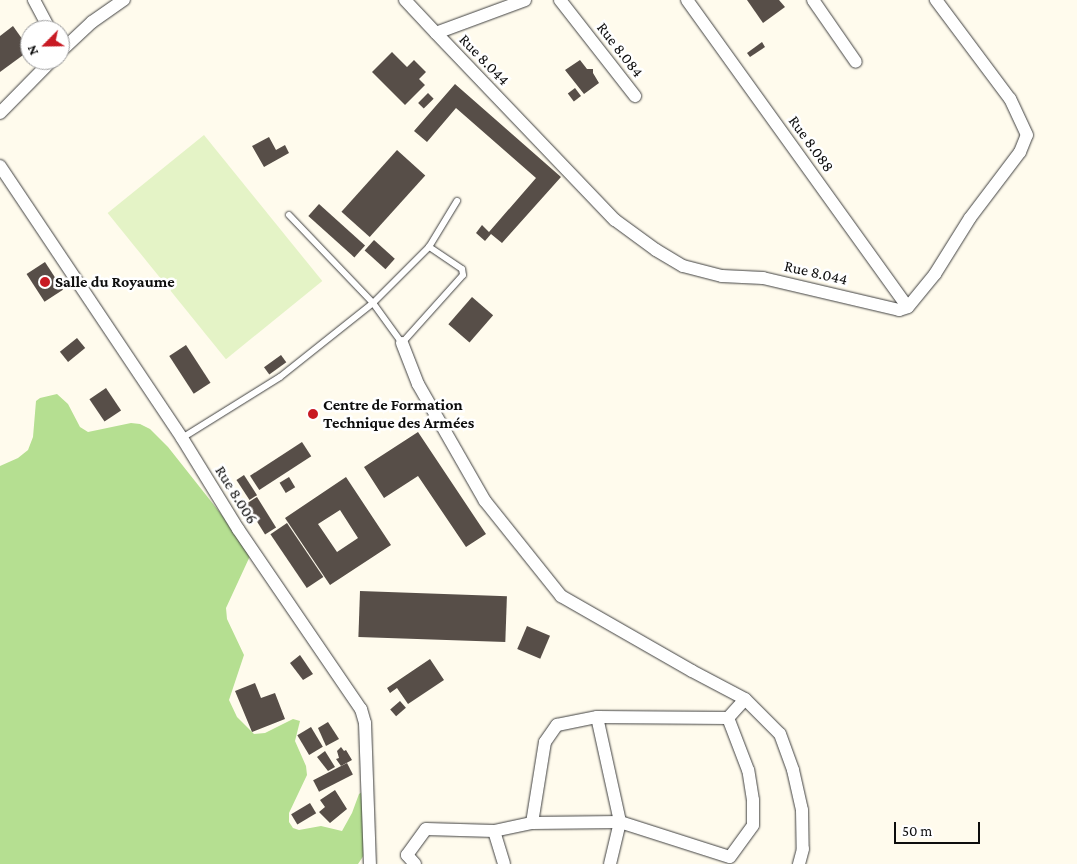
<!DOCTYPE html>
<meta charset="utf-8">
<style>
body{margin:0}
#map{position:relative;width:1077px;height:864px;overflow:hidden;background:#fffbed;font-family:"Crimson Pro",serif}
div>[style]{position:absolute}
.forest>*{inset:0;background:#b5df91}
.pitch>*{inset:0;background:#e4f3c6;transform-origin:0 0}
.building>*{inset:0;background:#574e48;transform-origin:0 0}
.roads{filter:drop-shadow(0 0 1px #404040) drop-shadow(0 0 1px #404040)}
.service>*{height:6px;margin:-3px;padding:0 3px;transform-origin:3px;border-radius:3px;background:#fff}
.minor>*{height:12px;margin:-6px;padding:0 6px;transform-origin:6px;border-radius:6px;background:#fff}
.dots>*{width:14px;height:14px;translate:-50% -50%;box-sizing:border-box;border:2px solid #fff;border-radius:50%}
span{translate:-50% -50%;white-space:nowrap;text-align:center;line-height:1.15;-webkit-text-stroke:5px #fff;paint-order:stroke}
.street-label{font-size:16px;color:#0d0d0d}
.poi-label{font-size:16px;color:#0d0d0d;font-weight:700}
.left{translate:0 -50%;text-align:left}
.north{position:absolute;left:20px;top:20px;width:50px;height:50px;box-sizing:border-box;background:#fff;border:1px solid #9e9e9e;border-radius:50%;rotate:247deg;font-size:14px;font-weight:700;line-height:20px;text-align:center;color:#0d0d0d}
.north::after{content:'';display:block;margin:auto;width:18px;height:22px;background:#c81a23;clip-path:polygon(50% 0,100% 100%,50% 72%,0 100%)}
.scale{position:absolute;left:894px;top:822px;width:86px;height:22px;box-sizing:border-box;border:2px solid #0d0d0d;border-top:0;padding-left:6px;font-size:15px;line-height:18px;white-space:nowrap;color:#0d0d0d;-webkit-text-stroke:4px #fff;paint-order:stroke}
</style>
<div id="map">
<div class="forest">
<div style="clip-path:polygon(57px 394px,68px 404px,80px 427px,88px 432px,131px 423px,140px 424px,150px 429px,168px 447px,229px 524px,250px 556px,226px 608px,227px 619px,244px 655px,229px 700px,237px 717px,254px 734px,265px 733px,293px 719px,300px 721px,295px 741px,306px 766px,307px 775px,289px 813px,289px 822px,293px 828px,299px 830px,321px 826px,342px 831px,352px 813px,359px 794px,362px 792px,370px 846px,358px 864px,0 864px,0 466px,18px 458px,28px 450px,33px 437px,36px 401px,40px 398px)"></div>
</div>
<div class="pitch">
<div style="left:204px;top:135px;width:188px;height:124px;rotate:51deg"></div>
</div>
<div class="building">
<div style="clip-path:polygon(747px 0,779px 0,785px 7px,763px 23px)"></div>
<div style="clip-path:polygon(13px 26px,30px 50px,0 72px,0 36px)"></div>
<div style="clip-path:polygon(762px 42px,765px 47px,750px 57px,747px 53px)"></div>
<div style="clip-path:polygon(392px 52px,407px 67px,414px 60px,426px 72px,419px 79px,425px 85px,405px 105px,372px 72px)"></div>
<div style="clip-path:polygon(580px 60px,587px 69px,593px 69px,593px 73px,599px 83px,584px 94px,565px 70px)"></div>
<div style="clip-path:polygon(455px 84px,561px 177px,502px 243px,491px 234px,485px 241px,476px 233px,482px 225px,489px 232px,536px 178px,456px 108px,427px 142px,414px 131px)"></div>
<div style="left:575px;top:88px;width:10px;height:9px;rotate:53deg"></div>
<div style="left:428px;top:93px;width:8px;height:14px;rotate:45deg"></div>
<div style="clip-path:polygon(269px 137px,276px 150px,285px 145px,289px 153px,264px 167px,252px 146px)"></div>
<div style="left:397px;top:150px;width:38px;height:83px;rotate:42deg"></div>
<div style="left:319px;top:204px;width:62px;height:16px;rotate:42deg"></div>
<div style="left:374px;top:240px;width:28px;height:14px;rotate:42deg"></div>
<div style="left:45px;top:262px;width:33px;height:22px;rotate:57deg"></div>
<div style="left:472px;top:297px;width:28px;height:36px;rotate:41deg"></div>
<div style="left:77px;top:338px;width:13px;height:22px;rotate:51deg"></div>
<div style="left:186px;top:345px;width:45px;height:20px;rotate:57deg"></div>
<div style="left:281px;top:355px;width:9px;height:21px;rotate:54deg"></div>
<div style="left:106px;top:388px;width:27px;height:20px;rotate:56deg"></div>
<div style="clip-path:polygon(418px 432px,486px 534px,466px 547px,418px 476px,384px 498px,364px 467px)"></div>
<div style="left:302px;top:442px;width:17px;height:62px;rotate:57deg"></div>
<div style="left:244px;top:475px;width:24px;height:9px;rotate:57deg"></div>
<div style="left:289px;top:477px;width:12px;height:11px;rotate:59deg"></div>
<div style="clip-path:polygon(evenodd,346px 477px,391px 545px,330px 585px,285px 518px,346px 477px,340px 510px,358px 538px,337px 552px,318px 524px,340px 510px)"></div>
<div style="left:257px;top:497px;width:36px;height:13px;rotate:58deg"></div>
<div style="left:287px;top:523px;width:65px;height:20px;rotate:56deg"></div>
<div style="left:360px;top:591px;width:147px;height:46px;rotate:2deg"></div>
<div style="left:527px;top:626px;width:25px;height:25px;rotate:23deg"></div>
<div style="clip-path:polygon(300px 655px,313px 674px,303px 680px,290px 663px)"></div>
<div style="clip-path:polygon(430px 659px,444px 680px,408px 704px,397px 688px,390px 693px,387px 688px)"></div>
<div style="clip-path:polygon(255px 683px,261px 698px,275px 693px,285px 719px,252px 732px,235px 691px)"></div>
<div style="left:400px;top:701px;width:9px;height:13px;rotate:49deg"></div>
<div style="clip-path:polygon(328px 722px,339px 739px,326px 746px,318px 728px)"></div>
<div style="left:311px;top:727px;width:23px;height:16px;rotate:59deg"></div>
<div style="clip-path:polygon(341px 747px,344px 751px,346px 750px,352px 760px,341px 766px,336px 759px,339px 758px,337px 751px)"></div>
<div style="clip-path:polygon(325px 751px,335px 767px,328px 771px,317px 757px)"></div>
<div style="left:347px;top:763px;width:13px;height:38px;rotate:63deg"></div>
<div style="clip-path:polygon(335px 790px,347px 809px,330px 823px,319px 812px,325px 807px,320px 800px)"></div>
<div style="left:310px;top:803px;width:12px;height:22px;rotate:59deg"></div>
</div>
<div class="roads">
<div class="service">
<div style="left:289px;top:215px;width:122px;rotate:46.3deg"></div>
<div style="left:373px;top:303px;width:49px;rotate:54.1deg"></div>
<div style="left:402px;top:343px;width:91px;rotate:-48.1deg"></div>
<div style="left:463px;top:275px;width:6px;rotate:-99deg"></div>
<div style="left:462px;top:269px;width:40px;rotate:-146deg"></div>
<div style="left:182px;top:438px;width:115px;rotate:-31.9deg"></div>
<div style="left:280px;top:377px;width:119px;rotate:-38.5deg"></div>
<div style="left:373px;top:303px;width:79px;rotate:-45deg"></div>
<div style="left:429px;top:247px;width:54px;rotate:-58.7deg"></div>
</div>
<div class="minor">
<div style="left:34px;top:0;width:34px;rotate:62deg"></div>
<div style="left:405px;top:0;width:45px;rotate:46.8deg"></div>
<div style="left:436px;top:33px;width:95px;rotate:-20.3deg"></div>
<div style="left:560px;top:0;width:122px;rotate:52deg"></div>
<div style="left:687px;top:0;width:378px;rotate:54.3deg"></div>
<div style="left:813px;top:0;width:75px;rotate:55.3deg"></div>
<div style="left:436px;top:33px;width:259px;rotate:46.3deg"></div>
<div style="left:615px;top:220px;width:51px;rotate:36.2deg"></div>
<div style="left:656px;top:250px;width:31px;rotate:31deg"></div>
<div style="left:683px;top:266px;width:40px;rotate:14.4deg"></div>
<div style="left:722px;top:276px;width:41px;rotate:2.8deg"></div>
<div style="left:763px;top:278px;width:140px;rotate:13.2deg"></div>
<div style="left:899px;top:310px;width:9px;rotate:-18deg"></div>
<div style="left:908px;top:307px;width:43px;rotate:-50.7deg"></div>
<div style="left:935px;top:274px;width:66px;rotate:-58deg"></div>
<div style="left:970px;top:218px;width:83px;rotate:-52.9deg"></div>
<div style="left:1020px;top:152px;width:18px;rotate:-68deg"></div>
<div style="left:1027px;top:135px;width:40px;rotate:-115deg"></div>
<div style="left:1010px;top:99px;width:124px;rotate:-126.8deg"></div>
<div style="left:60px;top:52px;width:44px;rotate:-43.2deg"></div>
<div style="left:92px;top:22px;width:39px;rotate:-35deg"></div>
<div style="left:0;top:113px;width:74px;rotate:-45.5deg"></div>
<div style="left:0;top:166px;width:327px;rotate:56.2deg"></div>
<div style="left:182px;top:438px;width:107px;rotate:58.4deg"></div>
<div style="left:238px;top:529px;width:218px;rotate:55.7deg"></div>
<div style="left:361px;top:709px;width:15px;rotate:74deg"></div>
<div style="left:365px;top:723px;width:141px;rotate:88deg"></div>
<div style="left:402px;top:343px;width:44px;rotate:68.7deg"></div>
<div style="left:418px;top:384px;width:135px;rotate:60.2deg"></div>
<div style="left:485px;top:501px;width:122px;rotate:51.3deg"></div>
<div style="left:561px;top:596px;width:151px;rotate:29.8deg"></div>
<div style="left:692px;top:671px;width:60px;rotate:27.8deg"></div>
<div style="left:597px;top:717px;width:107px;rotate:77.6deg"></div>
<div style="left:620px;top:822px;width:43px;rotate:103.4deg"></div>
<div style="left:532px;top:823px;width:88px;rotate:-0.7deg"></div>
<div style="left:620px;top:822px;width:115px;rotate:17.7deg"></div>
<div style="left:730px;top:857px;width:39px;rotate:-54deg"></div>
<div style="left:753px;top:825px;width:25px;rotate:-90deg"></div>
<div style="left:753px;top:800px;width:30px;rotate:-99deg"></div>
<div style="left:748px;top:770px;width:56px;rotate:-111deg"></div>
<div style="left:494px;top:831px;width:34px;rotate:73deg"></div>
<div style="left:415px;top:864px;width:12px;rotate:-132deg"></div>
<div style="left:407px;top:855px;width:32px;rotate:-54deg"></div>
<div style="left:426px;top:829px;width:68px;rotate:1.7deg"></div>
<div style="left:494px;top:831px;width:39px;rotate:-12deg"></div>
<div style="left:532px;top:823px;width:82px;rotate:-80.9deg"></div>
<div style="left:545px;top:742px;width:21px;rotate:-55deg"></div>
<div style="left:557px;top:725px;width:41px;rotate:-11.3deg"></div>
<div style="left:597px;top:717px;width:131px;rotate:0.4deg"></div>
<div style="left:728px;top:718px;width:25px;rotate:-48deg"></div>
<div style="left:745px;top:699px;width:49px;rotate:45deg"></div>
<div style="left:780px;top:734px;width:38px;rotate:70deg"></div>
<div style="left:793px;top:770px;width:41px;rotate:77.3deg"></div>
<div style="left:802px;top:810px;width:39px;rotate:89deg"></div>
<div style="left:803px;top:849px;width:16px;rotate:105deg"></div>
</div>
</div>
<div class="dots">
<div style="left:45px;top:282px;background:#c81a23"></div>
<div style="left:313px;top:414px;background:#c81a23"></div>
</div>
<div class="street-label">
<span style="left:620px;top:50px;rotate:52deg">Rue 8.084</span>
<span style="left:484px;top:60px;rotate:46deg">Rue 8.044</span>
<span style="left:811px;top:144px;rotate:54deg">Rue 8.088</span>
<span style="left:816px;top:273px;rotate:13deg">Rue 8.044</span>
<span style="left:236px;top:495px;rotate:58deg">Rue 8.006</span>
</div>
<div class="poi-label">
<span class="left" style="left:55px;top:282px">Salle du Royaume</span>
<span class="left" style="left:323px;top:414px">Centre de Formation<br>Technique des Armées</span>
</div>
<div class="north">N</div>
<div class="scale">50 m</div>
</div>
